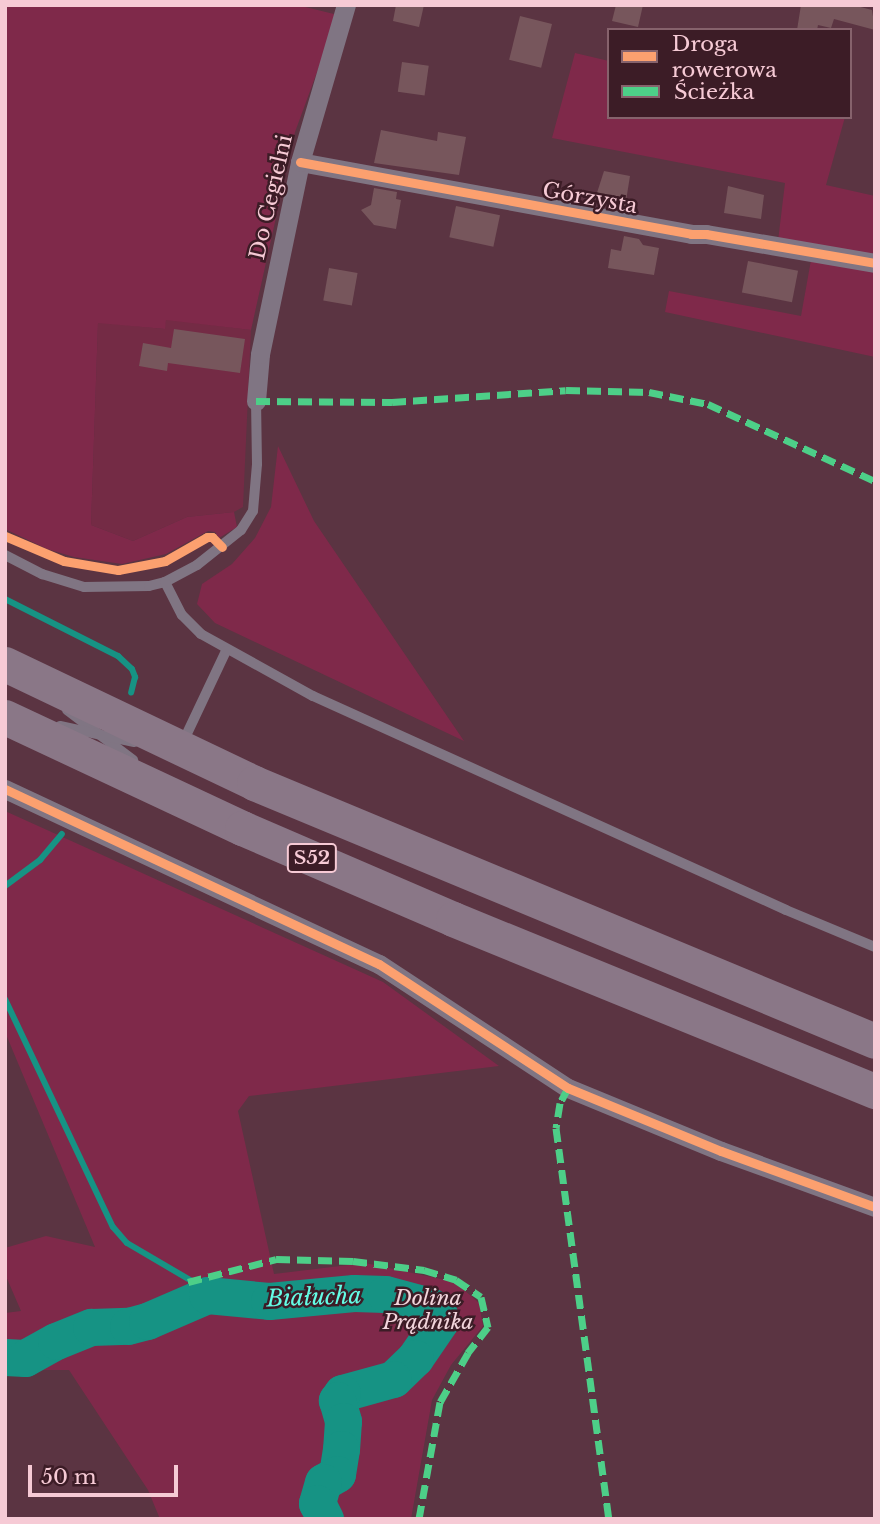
<!DOCTYPE html>
<meta charset="utf-8">
<style>
body{margin:0}
#map{position:relative;width:880px;height:1524px;overflow:hidden;background:#5b3442;font-family:"Libre Baskerville",serif}
div>[style]{position:absolute}
.built>*{inset:0;background:#742b45}
.green>*{inset:0;background:#7f294a}
.stream>*{height:6px;margin:-3px;padding:0 3px;transform-origin:3px;border-radius:3px;background:#169384}
.river>*{height:37px;margin:-18.5px;padding:0 18.5px;transform-origin:18.5px;border-radius:18.5px;background:#169384}
.building>*{inset:0;background:#77565c;transform-origin:0 0}
.lane>*{height:10px;margin:-5px;padding:0 5px;transform-origin:5px;border-radius:5px;background:#807583}
.street>*{height:19px;margin:-9.5px;padding:0 9.5px;transform-origin:9.5px;border-radius:9.5px;background:#807583}
.highway>*{height:35px;margin:-17.5px;padding:0 17.5px;transform-origin:17.5px;border-radius:17.5px;background:#8a7787}
.quiet>*{height:7px;margin-top:-3.5px;transform-origin:0;background:repeating-linear-gradient(90deg,#4dcf88 0 14px,transparent 0 21px)}
.cycleway>*{height:9px;margin:-4.5px;padding:0 4.5px;transform-origin:4.5px;border-radius:4.5px;background:#fca06f}
span{translate:-50% -50%;white-space:nowrap;text-align:center;line-height:1.15;-webkit-text-stroke:5px #3c1c26;paint-order:stroke}
.shield-label span{padding:2px 5px;background:#3c1c26;border:2px solid;border-radius:5px;-webkit-text-stroke-width:0}
.shield-label{font-size:19px;color:#f6cad5;font-weight:700}
.street-label{font-size:21px;color:#f6cad5}
.park-label{font-size:21px;color:#f2d5dc;font-style:italic}
.water-label{font-size:23px;color:#64fce5;font-style:italic}
.frame{position:absolute;inset:0;border:7px solid #f6cad5;pointer-events:none}
.legend{position:absolute;left:607px;top:28px;width:245px;height:91px;box-sizing:border-box;background:#3c1c26;border:2px solid #86626c;margin:0;padding:9px 12px;list-style:none;font-size:21px;color:#f6cad5}
.legend li{display:flex;align-items:center;gap:14px;height:35px}
.legend b{width:35px;border:2px solid #86626c}
.scale{position:absolute;left:28px;top:1465px;width:150px;height:32px;box-sizing:border-box;border:4px solid #f6cad5;border-top:0;padding-left:9px;font-size:21px;line-height:24px;white-space:nowrap;color:#f6cad5;-webkit-text-stroke:5px #3c1c26;paint-order:stroke}
</style>
<div id="map">
<div class="built">
<div style="clip-path:polygon(166px 319px,251px 330px,243px 507px,234px 512px,187px 517px,133px 541px,91px 525px,98px 322px,164px 329px)"></div>
</div>
<div class="green">
<div style="clip-path:polygon(5px 5px,297px 5px,338px 15px,295px 132px,251px 330px,166px 320px,165px 329px,98px 323px,91px 525px,133px 541px,187px 517px,234px 512px,237px 527px,219px 538px,215px 532px,208px 531px,166px 554px,122px 564px,74px 557px,47px 549px,5px 529px)"></div>
<div style="clip-path:polygon(575px 53px,609px 61px,609px 117px,845px 117px,826px 185px,875px 196px,875px 258px,778px 241px,785px 183px,552px 138px)"></div>
<div style="clip-path:polygon(811px 260px,875px 270px,875px 357px,665px 312px,669px 291px,801px 316px)"></div>
<div style="clip-path:polygon(278px 446px,314px 521px,464px 741px,215px 623px,197px 604px,202px 584px,232px 564px,255px 538px,271px 507px)"></div>
<div style="clip-path:polygon(5px 811px,383px 982px,499px 1066px,249px 1096px,238px 1111px,274px 1274px,365px 1263px,455px 1282px,479px 1303px,483px 1326px,451px 1365px,432px 1400px,411px 1519px,160px 1519px,148px 1490px,69px 1370px,39px 1370px,5px 1376px,5px 1313px,21px 1311px,5px 1274px,5px 1248px,46px 1236px,95px 1247px,5px 1032px)"></div>
</div>
<div class="stream">
<div style="left:5px;top:599px;width:127px;rotate:26.8deg"></div>
<div style="left:118px;top:656px;width:19px;rotate:43deg"></div>
<div style="left:132px;top:669px;width:9px;rotate:69deg"></div>
<div style="left:135px;top:677px;width:16px;rotate:104deg"></div>
<div style="left:5px;top:886px;width:44px;rotate:-36.6deg"></div>
<div style="left:40px;top:860px;width:34px;rotate:-50deg"></div>
<div style="left:5px;top:999px;width:252px;rotate:64.7deg"></div>
<div style="left:113px;top:1227px;width:21px;rotate:49deg"></div>
<div style="left:127px;top:1243px;width:101px;rotate:30.4deg"></div>
</div>
<div class="river">
<div style="left:5px;top:1357px;width:20px;rotate:3deg"></div>
<div style="left:25px;top:1358px;width:35px;rotate:-29deg"></div>
<div style="left:56px;top:1341px;width:38px;rotate:-22deg"></div>
<div style="left:91px;top:1327px;width:37px;rotate:-2deg"></div>
<div style="left:128px;top:1326px;width:20px;rotate:-15deg"></div>
<div style="left:147px;top:1321px;width:65px;rotate:-23.4deg"></div>
<div style="left:207px;top:1295px;width:62px;rotate:5.5deg"></div>
<div style="left:269px;top:1301px;width:85px;rotate:-5.4deg"></div>
<div style="left:354px;top:1293px;width:31px;rotate:2deg"></div>
<div style="left:385px;top:1294px;width:47px;rotate:14.9deg"></div>
<div style="left:430px;top:1306px;width:9px;rotate:32deg"></div>
<div style="left:438px;top:1311px;width:9px;rotate:72deg"></div>
<div style="left:441px;top:1320px;width:46px;rotate:124.4deg"></div>
<div style="left:415px;top:1358px;width:30px;rotate:136deg"></div>
<div style="left:393px;top:1379px;width:53px;rotate:164.6deg"></div>
<div style="left:342px;top:1393px;width:9px;rotate:126deg"></div>
<div style="left:337px;top:1400px;width:22px;rotate:74deg"></div>
<div style="left:343px;top:1421px;width:28px;rotate:94deg"></div>
<div style="left:341px;top:1449px;width:25px;rotate:99deg"></div>
<div style="left:337px;top:1474px;width:16px;rotate:150deg"></div>
<div style="left:323px;top:1482px;width:22px;rotate:106deg"></div>
<div style="left:317px;top:1503px;width:18px;rotate:63deg"></div>
</div>
<div class="building">
<div style="clip-path:polygon(396px 5px,424px 5px,419px 27px,393px 21px)"></div>
<div style="clip-path:polygon(616px 5px,643px 5px,638px 27px,612px 21px)"></div>
<div style="clip-path:polygon(801px 5px,853px 5px,872px 10px,875px 30px,834px 19px,831px 28px,818px 25px,817px 30px,797px 30px)"></div>
<div style="left:520px;top:16px;width:33px;height:45px;rotate:14deg"></div>
<div style="left:402px;top:62px;width:27px;height:30px;rotate:8deg"></div>
<div style="clip-path:polygon(381px 130px,437px 141px,438px 132px,466px 137px,459px 175px,374px 163px)"></div>
<div style="clip-path:polygon(604px 171px,630px 176px,625px 207px,595px 199px)"></div>
<div style="clip-path:polygon(728px 186px,764px 195px,761px 219px,724px 213px)"></div>
<div style="clip-path:polygon(374px 188px,397px 192px,396px 199px,401px 200px,396px 229px,374px 225px,361px 210px,371px 205px)"></div>
<div style="left:456px;top:206px;width:45px;height:32px;rotate:12deg"></div>
<div style="clip-path:polygon(624px 236px,639px 239px,643px 245px,659px 248px,654px 275px,608px 268px,611px 249px,621px 251px)"></div>
<div style="left:748px;top:261px;width:51px;height:32px;rotate:11deg"></div>
<div style="left:329px;top:268px;width:29px;height:33px;rotate:10deg"></div>
<div style="clip-path:polygon(174px 329px,245px 339px,240px 373px,168px 363px,167px 371px,139px 366px,143px 343px,171px 348px)"></div>
</div>
<div class="lane">
<div style="left:5px;top:555px;width:42px;rotate:27.2deg"></div>
<div style="left:42px;top:574px;width:44px;rotate:17.2deg"></div>
<div style="left:84px;top:587px;width:65px;rotate:-0.9deg"></div>
<div style="left:149px;top:586px;width:16px;rotate:-14deg"></div>
<div style="left:165px;top:582px;width:36px;rotate:-28deg"></div>
<div style="left:197px;top:565px;width:56px;rotate:-38.5deg"></div>
<div style="left:241px;top:530px;width:22px;rotate:-58deg"></div>
<div style="left:253px;top:511px;width:47px;rotate:-85.1deg"></div>
<div style="left:257px;top:464px;width:63px;rotate:-90.9deg"></div>
<div style="left:165px;top:582px;width:37px;rotate:63deg"></div>
<div style="left:182px;top:615px;width:27px;rotate:45deg"></div>
<div style="left:201px;top:634px;width:128px;rotate:29deg"></div>
<div style="left:313px;top:696px;width:519px;rotate:24.34deg"></div>
<div style="left:786px;top:910px;width:96px;rotate:22.6deg"></div>
<div style="left:67px;top:710px;width:83px;rotate:37.1deg"></div>
<div style="left:60px;top:726px;width:76px;rotate:12.2deg"></div>
<div style="left:183px;top:742px;width:101px;rotate:-64.7deg"></div>
</div>
<div class="street">
<div style="left:300px;top:162px;width:398px;rotate:10.4deg"></div>
<div style="left:691px;top:234px;width:15px"></div>
<div style="left:706px;top:234px;width:171px;rotate:9.7deg"></div>
<div style="left:256px;top:401px;width:47px;rotate:-85.1deg"></div>
<div style="left:260px;top:354px;width:196px;rotate:-78.2deg"></div>
<div style="left:300px;top:162px;width:164px;rotate:-73.7deg"></div>
<div style="left:5px;top:789px;width:413px;rotate:25.1deg"></div>
<div style="left:379px;top:964px;width:226px;rotate:33.3deg"></div>
<div style="left:568px;top:1088px;width:165px;rotate:22.4deg"></div>
<div style="left:721px;top:1151px;width:164px;rotate:20deg"></div>
</div>
<div class="highway">
<div style="left:5px;top:664px;width:276px;rotate:25.5deg"></div>
<div style="left:254px;top:783px;width:672px;rotate:22.56deg"></div>
<div style="left:5px;top:717px;width:262px;rotate:25.1deg"></div>
<div style="left:242px;top:828px;width:230px;rotate:23.3deg"></div>
<div style="left:453px;top:919px;width:456px;rotate:22.2deg"></div>
</div>
<div class="quiet">
<div style="left:256px;top:401px;width:136px;rotate:0.4deg"></div>
<div style="left:392px;top:402px;width:174px;rotate:-3.9deg"></div>
<div style="left:566px;top:390px;width:83px;rotate:1.4deg"></div>
<div style="left:649px;top:392px;width:60px;rotate:11.5deg"></div>
<div style="left:708px;top:404px;width:184px;rotate:24.8deg"></div>
<div style="left:568px;top:1088px;width:17px;rotate:118deg"></div>
<div style="left:560px;top:1103px;width:25px;rotate:99deg"></div>
<div style="left:556px;top:1128px;width:395px;rotate:82.3deg"></div>
<div style="left:188px;top:1282px;width:91px;rotate:-14.6deg"></div>
<div style="left:276px;top:1259px;width:77px;rotate:1.5deg"></div>
<div style="left:353px;top:1261px;width:72px;rotate:7.2deg"></div>
<div style="left:424px;top:1270px;width:34px;rotate:17deg"></div>
<div style="left:456px;top:1280px;width:30px;rotate:34deg"></div>
<div style="left:481px;top:1297px;width:31px;rotate:77deg"></div>
<div style="left:488px;top:1327px;width:33px;rotate:128deg"></div>
<div style="left:468px;top:1353px;width:56px;rotate:119.7deg"></div>
<div style="left:440px;top:1402px;width:119px;rotate:100.2deg"></div>
</div>
<div class="cycleway">
<div style="left:300px;top:162px;width:398px;rotate:10.4deg"></div>
<div style="left:691px;top:234px;width:15px"></div>
<div style="left:706px;top:234px;width:171px;rotate:9.7deg"></div>
<div style="left:5px;top:536px;width:64px;rotate:23deg"></div>
<div style="left:64px;top:561px;width:55px;rotate:9.5deg"></div>
<div style="left:118px;top:570px;width:48px;rotate:-10.8deg"></div>
<div style="left:165px;top:561px;width:48px;rotate:-29.7deg"></div>
<div style="left:207px;top:537px;width:5px"></div>
<div style="left:212px;top:537px;width:14px;rotate:45deg"></div>
<div style="left:5px;top:789px;width:413px;rotate:25.1deg"></div>
<div style="left:379px;top:964px;width:226px;rotate:33.3deg"></div>
<div style="left:568px;top:1088px;width:165px;rotate:22.4deg"></div>
<div style="left:721px;top:1151px;width:164px;rotate:20deg"></div>
</div>
<div class="shield-label">
<span style="left:312px;top:858px">S52</span>
</div>
<div class="street-label">
<span style="left:271px;top:197px;rotate:-77deg">Do Cegielni</span>
<span style="left:590px;top:198px;rotate:10deg">Górzysta</span>
</div>
<div class="park-label">
<span style="left:428px;top:1310px">Dolina<br>Prądnika</span>
</div>
<div class="water-label">
<span style="left:314px;top:1297px;rotate:-2deg">Białucha</span>
</div>
<div class="frame"></div>
<ul class="legend">
<li><b style="height:9px;background:#fca06f"></b>Droga rowerowa</li>
<li><b style="height:9px;background:#4dcf88"></b>Ścieżka</li>
</ul>
<div class="scale">50 m</div>
</div>
